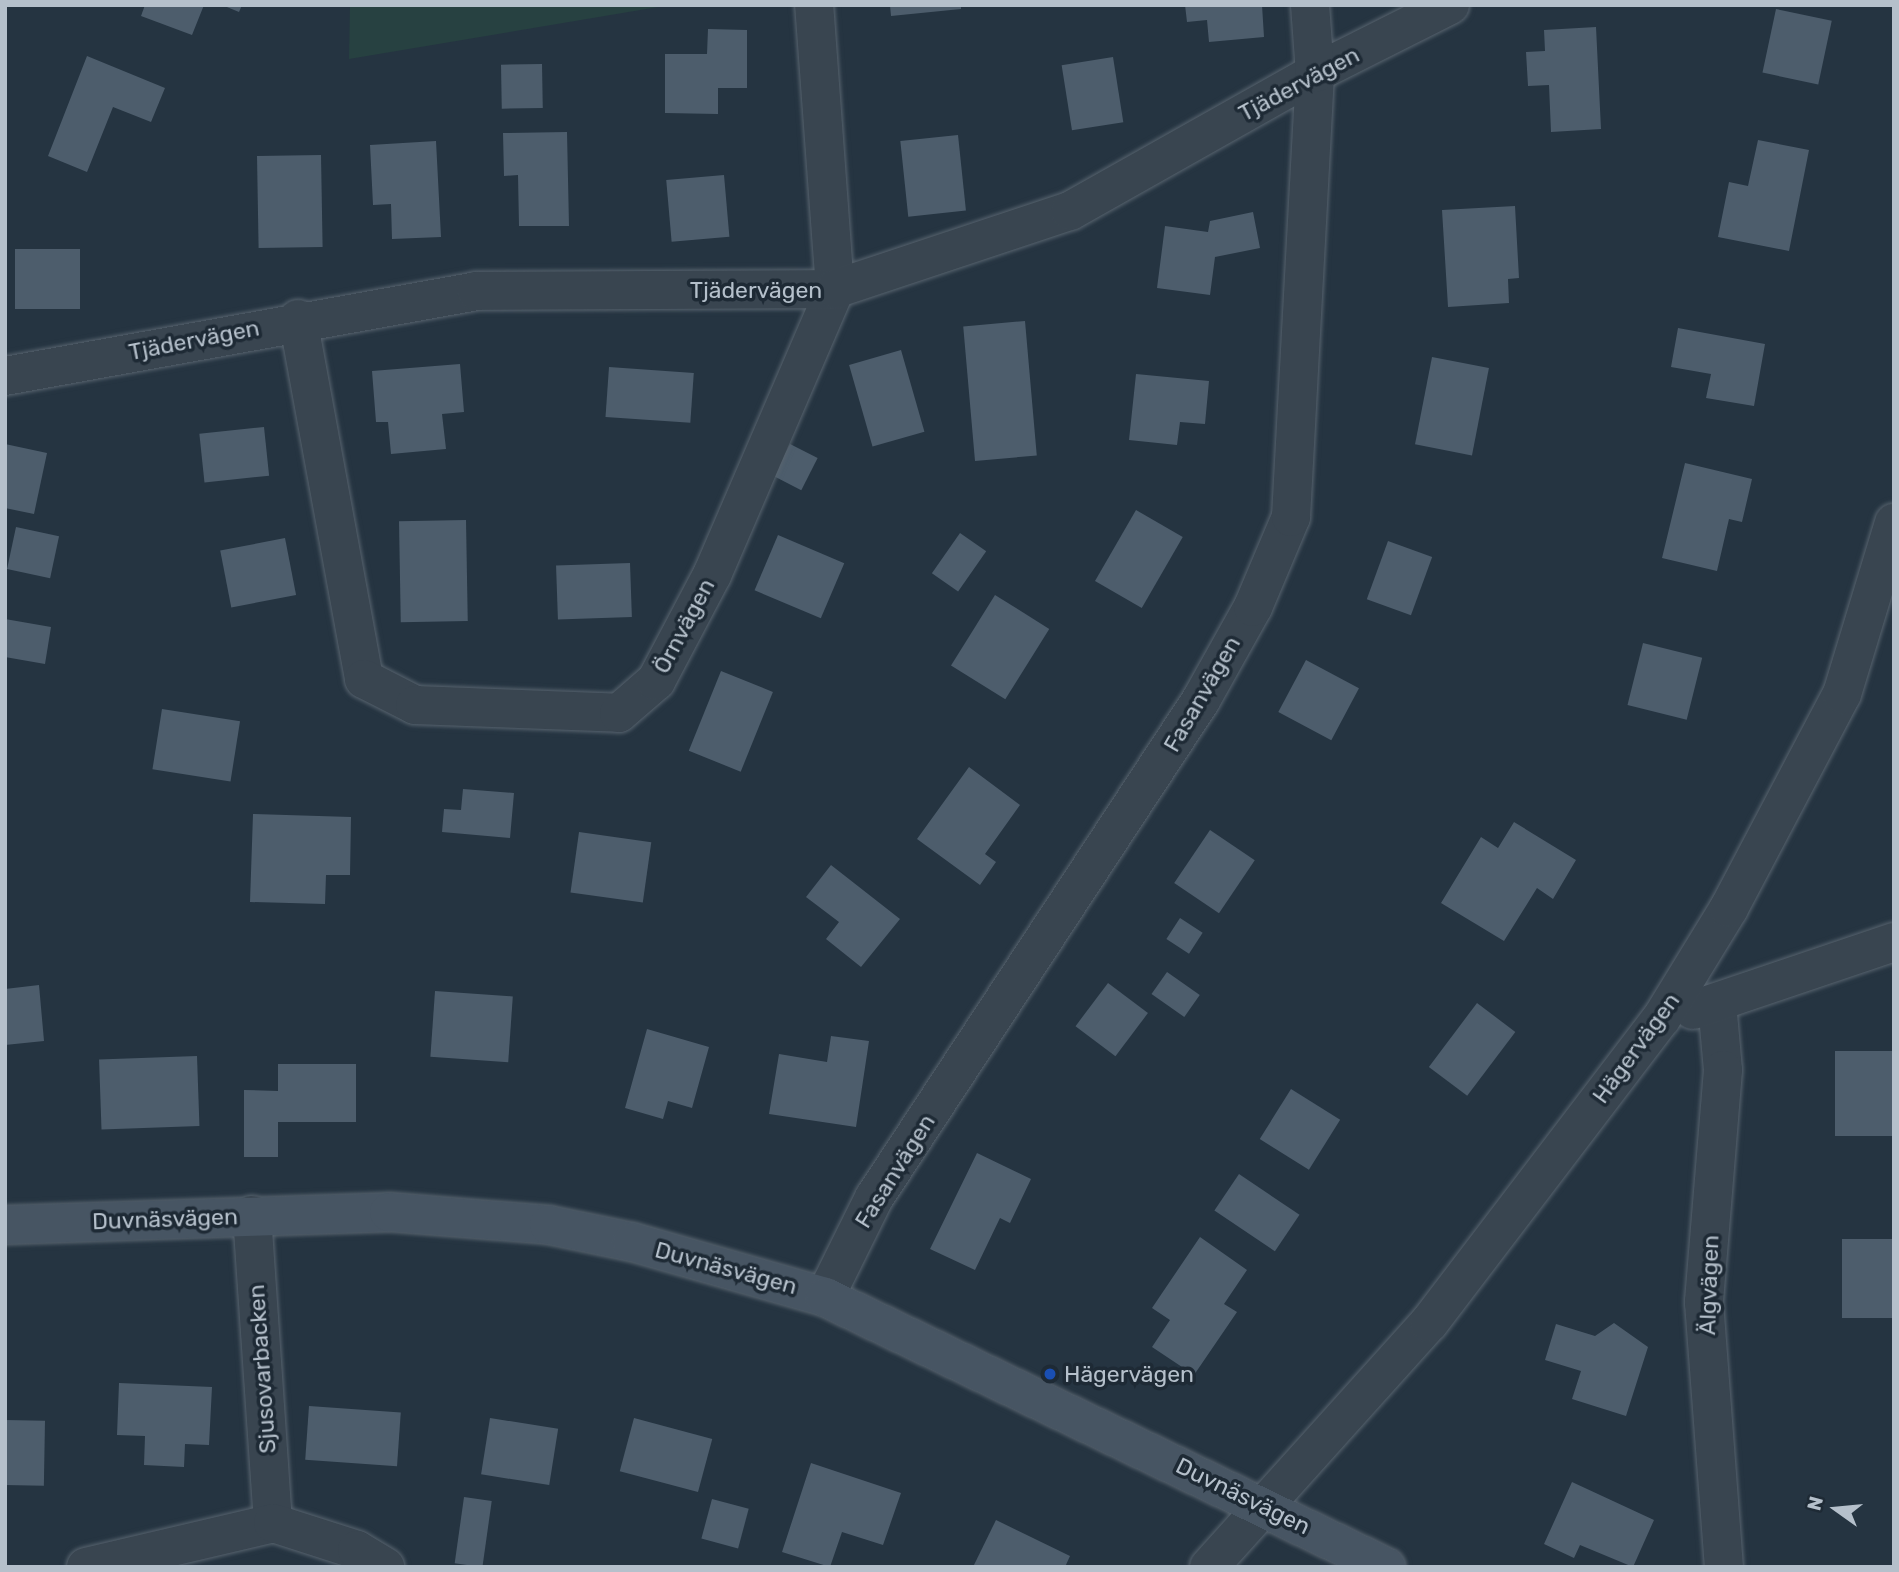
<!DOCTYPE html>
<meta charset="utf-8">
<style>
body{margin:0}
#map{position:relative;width:1899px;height:1572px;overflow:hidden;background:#253441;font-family:Rubik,sans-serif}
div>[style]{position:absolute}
.green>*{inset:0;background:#274141}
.building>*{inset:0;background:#4d5d6c;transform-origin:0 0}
.roads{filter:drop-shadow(0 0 2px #57636e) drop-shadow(0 0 2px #57636e)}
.street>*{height:38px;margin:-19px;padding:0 19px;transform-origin:19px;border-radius:19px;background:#394550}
.secondary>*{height:38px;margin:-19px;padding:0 19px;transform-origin:19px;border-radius:19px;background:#475563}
.dots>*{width:19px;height:19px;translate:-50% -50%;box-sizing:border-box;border:4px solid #1e2a35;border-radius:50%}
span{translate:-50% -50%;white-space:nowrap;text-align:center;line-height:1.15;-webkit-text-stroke:7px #1e2a35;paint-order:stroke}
.street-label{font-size:23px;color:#b5c0cb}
.poi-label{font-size:23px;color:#b5c0cb}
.left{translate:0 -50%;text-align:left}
.frame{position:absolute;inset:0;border:7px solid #b5c0cb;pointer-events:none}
.north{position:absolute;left:1801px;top:1474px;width:70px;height:70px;-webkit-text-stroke:5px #1e2a35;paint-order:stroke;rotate:285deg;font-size:19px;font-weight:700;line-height:28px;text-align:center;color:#b5c0cb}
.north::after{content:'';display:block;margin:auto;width:24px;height:32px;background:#b5c0cb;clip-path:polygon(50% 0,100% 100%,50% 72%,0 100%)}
</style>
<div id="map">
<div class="green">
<div style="clip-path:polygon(350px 5px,670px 5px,349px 59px)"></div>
</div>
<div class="building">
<div style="clip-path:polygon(145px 5px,204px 5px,192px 35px,141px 16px)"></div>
<div style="clip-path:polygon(222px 5px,242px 5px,239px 12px)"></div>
<div style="clip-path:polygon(890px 5px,961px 5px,961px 9px,891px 16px)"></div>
<div style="clip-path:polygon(1185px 5px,1262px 5px,1264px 37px,1209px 42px,1207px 20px,1187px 22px)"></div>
<div style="left:1776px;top:9px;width:57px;height:65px;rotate:12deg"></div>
<div style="clip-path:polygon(1596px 27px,1601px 129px,1551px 132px,1549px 85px,1528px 86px,1526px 52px,1545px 51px,1544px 30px)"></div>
<div style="clip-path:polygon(708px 29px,747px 30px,747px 88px,718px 88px,718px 114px,665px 113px,665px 54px,707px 54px)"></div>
<div style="clip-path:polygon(87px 56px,165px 88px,151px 122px,113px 107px,87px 172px,48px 156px)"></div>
<div style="left:1113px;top:57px;width:66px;height:52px;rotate:81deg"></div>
<div style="left:542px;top:64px;width:44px;height:41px;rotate:89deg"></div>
<div style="clip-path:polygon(567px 132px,569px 226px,519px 226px,518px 175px,504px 176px,503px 133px)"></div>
<div style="left:958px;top:135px;width:76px;height:58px;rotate:84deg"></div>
<div style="clip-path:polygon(1758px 140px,1809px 150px,1789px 251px,1718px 237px,1729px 182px,1748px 186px)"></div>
<div style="clip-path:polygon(436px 141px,441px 237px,392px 239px,391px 204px,373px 205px,370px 145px)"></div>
<div style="left:321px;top:155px;width:92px;height:64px;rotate:89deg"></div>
<div style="left:724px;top:175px;width:62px;height:58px;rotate:85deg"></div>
<div style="clip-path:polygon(1515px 206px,1519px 278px,1508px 279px,1509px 303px,1448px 307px,1442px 210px)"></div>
<div style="clip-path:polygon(1253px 212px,1260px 248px,1215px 257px,1210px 295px,1157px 288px,1165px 226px,1208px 232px,1210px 221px)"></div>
<div style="left:15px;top:249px;width:65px;height:60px"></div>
<div style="left:1025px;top:321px;width:135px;height:62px;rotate:85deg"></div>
<div style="clip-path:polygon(1678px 328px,1765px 344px,1754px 406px,1706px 398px,1711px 374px,1671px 367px)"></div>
<div style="left:901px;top:350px;width:85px;height:54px;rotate:74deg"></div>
<div style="left:1432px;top:357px;width:58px;height:89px;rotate:11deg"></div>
<div style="clip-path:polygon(460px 364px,464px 412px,442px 414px,446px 449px,391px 454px,388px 422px,376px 422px,372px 371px)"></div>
<div style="left:609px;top:367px;width:85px;height:50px;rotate:4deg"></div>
<div style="clip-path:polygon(1136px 374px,1209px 381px,1205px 424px,1180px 422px,1177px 445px,1129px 440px)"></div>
<div style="left:264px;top:427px;width:49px;height:65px;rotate:84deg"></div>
<div style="clip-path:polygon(5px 444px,47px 453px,34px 514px,5px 508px)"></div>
<div style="left:790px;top:444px;width:31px;height:36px;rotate:27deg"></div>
<div style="clip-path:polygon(1685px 463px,1752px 479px,1742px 522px,1729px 519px,1717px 571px,1662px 558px)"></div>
<div style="left:1136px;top:510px;width:54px;height:82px;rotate:30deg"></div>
<div style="left:466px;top:520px;width:101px;height:67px;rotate:89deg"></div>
<div style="left:16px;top:527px;width:44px;height:43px;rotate:12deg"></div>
<div style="left:960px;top:533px;width:32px;height:49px;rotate:35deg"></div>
<div style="left:778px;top:535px;width:72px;height:60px;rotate:23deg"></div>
<div style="left:285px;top:538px;width:58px;height:66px;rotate:79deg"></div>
<div style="left:1388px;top:541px;width:47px;height:62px;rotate:20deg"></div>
<div style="left:630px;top:563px;width:54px;height:74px;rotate:88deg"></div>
<div style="left:995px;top:595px;width:64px;height:83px;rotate:32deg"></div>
<div style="clip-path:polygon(5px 619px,51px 627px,45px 664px,5px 657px)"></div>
<div style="left:1643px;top:643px;width:61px;height:64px;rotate:14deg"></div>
<div style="left:1306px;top:660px;width:60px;height:59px;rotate:28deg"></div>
<div style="left:721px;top:671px;width:56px;height:86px;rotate:22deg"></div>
<div style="left:162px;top:709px;width:79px;height:61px;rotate:9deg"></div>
<div style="clip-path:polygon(969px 767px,1020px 805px,985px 854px,996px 862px,980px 885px,917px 839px)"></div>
<div style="clip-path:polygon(463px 789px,514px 793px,510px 838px,442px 832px,444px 809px,461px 810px)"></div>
<div style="clip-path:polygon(253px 814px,351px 817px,350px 875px,326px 875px,325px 904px,250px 902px)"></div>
<div style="clip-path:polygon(1514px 822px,1576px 860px,1553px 899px,1537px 888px,1504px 941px,1441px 903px,1481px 837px,1498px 848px)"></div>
<div style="left:1210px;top:830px;width:54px;height:64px;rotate:34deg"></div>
<div style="left:579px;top:832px;width:73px;height:61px;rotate:8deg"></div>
<div style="clip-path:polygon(831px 865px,900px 919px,861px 967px,826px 939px,839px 922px,806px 897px)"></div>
<div style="left:1180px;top:918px;width:27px;height:25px;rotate:33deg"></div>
<div style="left:1167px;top:972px;width:40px;height:27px;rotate:35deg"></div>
<div style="left:1108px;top:983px;width:50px;height:54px;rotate:37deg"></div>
<div style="clip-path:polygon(39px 985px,44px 1041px,5px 1045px,5px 989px)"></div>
<div style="left:435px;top:991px;width:78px;height:66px;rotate:4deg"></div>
<div style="left:1477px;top:1003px;width:48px;height:80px;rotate:37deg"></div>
<div style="clip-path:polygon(647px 1029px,709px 1047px,692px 1108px,668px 1101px,663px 1119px,625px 1108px)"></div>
<div style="clip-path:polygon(831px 1036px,869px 1041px,856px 1127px,769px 1114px,779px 1054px,827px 1062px)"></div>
<div style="left:1894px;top:1051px;width:85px;height:59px;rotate:90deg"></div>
<div style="left:197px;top:1056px;width:70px;height:98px;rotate:88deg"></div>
<div style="clip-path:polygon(278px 1064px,356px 1064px,356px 1122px,278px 1122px,278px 1157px,244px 1157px,244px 1090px,278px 1091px)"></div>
<div style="left:1291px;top:1089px;width:58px;height:59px;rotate:32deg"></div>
<div style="clip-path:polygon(977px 1153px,1031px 1179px,1010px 1223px,1000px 1218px,975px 1270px,930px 1249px)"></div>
<div style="left:1239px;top:1174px;width:73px;height:44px;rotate:34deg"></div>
<div style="clip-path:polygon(1200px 1237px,1247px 1270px,1224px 1304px,1237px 1312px,1194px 1375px,1152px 1347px,1170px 1320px,1152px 1308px)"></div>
<div style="left:1894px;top:1239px;width:79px;height:52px;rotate:90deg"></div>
<div style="clip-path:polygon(1614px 1323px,1648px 1347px,1626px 1416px,1572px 1399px,1581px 1371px,1545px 1360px,1556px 1324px,1595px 1336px)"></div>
<div style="clip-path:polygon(119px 1383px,212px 1387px,209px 1445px,185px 1444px,184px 1467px,144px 1465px,145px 1436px,117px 1435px)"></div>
<div style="left:309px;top:1406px;width:92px;height:54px;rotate:4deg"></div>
<div style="left:490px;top:1418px;width:69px;height:57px;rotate:9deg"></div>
<div style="left:634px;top:1418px;width:81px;height:55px;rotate:15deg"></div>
<div style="left:5px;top:1420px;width:40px;height:65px;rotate:1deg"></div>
<div style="clip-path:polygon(811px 1463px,901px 1493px,883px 1545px,842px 1532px,830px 1567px,782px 1552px)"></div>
<div style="clip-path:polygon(1572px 1482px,1654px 1520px,1633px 1567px,1580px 1545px,1574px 1558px,1544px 1544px)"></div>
<div style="left:464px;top:1497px;width:28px;height:67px;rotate:8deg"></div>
<div style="left:712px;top:1499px;width:38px;height:41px;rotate:15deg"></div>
<div style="clip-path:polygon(996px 1520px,1070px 1556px,1065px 1567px,973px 1567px)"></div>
</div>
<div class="roads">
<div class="street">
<div style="left:298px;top:319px;width:366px;rotate:79.6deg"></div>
<div style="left:364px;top:679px;width:57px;rotate:27deg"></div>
<div style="left:415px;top:705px;width:204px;rotate:2.2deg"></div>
<div style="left:619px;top:713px;width:49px;rotate:-40.9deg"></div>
<div style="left:656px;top:681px;width:120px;rotate:-62.2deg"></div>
<div style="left:712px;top:575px;width:311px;rotate:-66.7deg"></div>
<div style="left:835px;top:289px;width:285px;rotate:-94.2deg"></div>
<div style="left:5px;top:376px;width:479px;rotate:-10.2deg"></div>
<div style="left:476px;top:291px;width:359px;rotate:-0.3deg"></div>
<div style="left:835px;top:289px;width:248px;rotate:-18.4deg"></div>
<div style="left:1070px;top:211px;width:281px;rotate:-29.4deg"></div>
<div style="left:1315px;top:73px;width:151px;rotate:-26.7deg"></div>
<div style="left:1717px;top:1003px;width:67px;rotate:84.9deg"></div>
<div style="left:1723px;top:1070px;width:233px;rotate:94.7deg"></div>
<div style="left:1704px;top:1302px;width:266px;rotate:85.7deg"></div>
<div style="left:1693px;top:1010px;width:212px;rotate:-18.7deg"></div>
<div style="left:252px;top:1215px;width:309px;rotate:86.1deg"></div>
<div style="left:825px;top:1297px;width:110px;rotate:-63.7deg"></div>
<div style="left:874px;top:1198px;width:596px;rotate:-56.71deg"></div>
<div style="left:1201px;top:700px;width:107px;rotate:-60.8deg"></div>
<div style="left:1253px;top:607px;width:98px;rotate:-67.1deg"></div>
<div style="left:1291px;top:517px;width:445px;rotate:-86.9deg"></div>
<div style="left:1315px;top:73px;width:68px;rotate:-94.2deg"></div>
<div style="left:86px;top:1567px;width:192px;rotate:-13.2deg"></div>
<div style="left:273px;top:1523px;width:88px;rotate:17.8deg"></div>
<div style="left:357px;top:1550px;width:33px;rotate:31deg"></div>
<div style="left:1209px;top:1567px;width:329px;rotate:-48deg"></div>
<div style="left:1429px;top:1323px;width:382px;rotate:-52.7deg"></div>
<div style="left:1661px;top:1019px;width:130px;rotate:-58.5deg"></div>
<div style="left:1729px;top:908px;width:242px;rotate:-62.2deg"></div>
<div style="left:1842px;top:694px;width:179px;rotate:-73.1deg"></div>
</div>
<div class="secondary">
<div style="left:5px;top:1225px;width:384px;rotate:-1.9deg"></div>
<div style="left:389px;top:1212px;width:161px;rotate:4.6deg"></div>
<div style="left:549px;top:1225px;width:85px;rotate:11.6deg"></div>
<div style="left:632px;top:1242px;width:201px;rotate:15.9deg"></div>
<div style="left:825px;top:1297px;width:623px;rotate:25.7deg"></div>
</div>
</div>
<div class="dots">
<div style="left:1050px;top:1374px;background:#1a4fb4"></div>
</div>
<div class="street-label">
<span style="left:1299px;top:84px;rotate:-28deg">Tjädervägen</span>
<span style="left:756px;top:290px">Tjädervägen</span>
<span style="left:194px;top:340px;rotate:-11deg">Tjädervägen</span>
<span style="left:684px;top:626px;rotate:-62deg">Örnvägen</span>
<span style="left:1202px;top:694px;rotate:-60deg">Fasanvägen</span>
<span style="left:1636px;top:1048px;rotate:-54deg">Hägervägen</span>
<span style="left:895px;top:1171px;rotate:-58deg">Fasanvägen</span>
<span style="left:165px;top:1219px;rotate:-2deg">Duvnäsvägen</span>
<span style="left:726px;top:1268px;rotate:15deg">Duvnäsvägen</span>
<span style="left:1709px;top:1285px;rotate:-88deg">Älgvägen</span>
<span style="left:262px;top:1369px;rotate:-94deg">Sjusovarbacken</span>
<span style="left:1243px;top:1496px;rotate:26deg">Duvnäsvägen</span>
</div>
<div class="poi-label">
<span class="left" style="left:1064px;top:1374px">Hägervägen</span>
</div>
<div class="frame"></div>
<div class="north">N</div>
</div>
